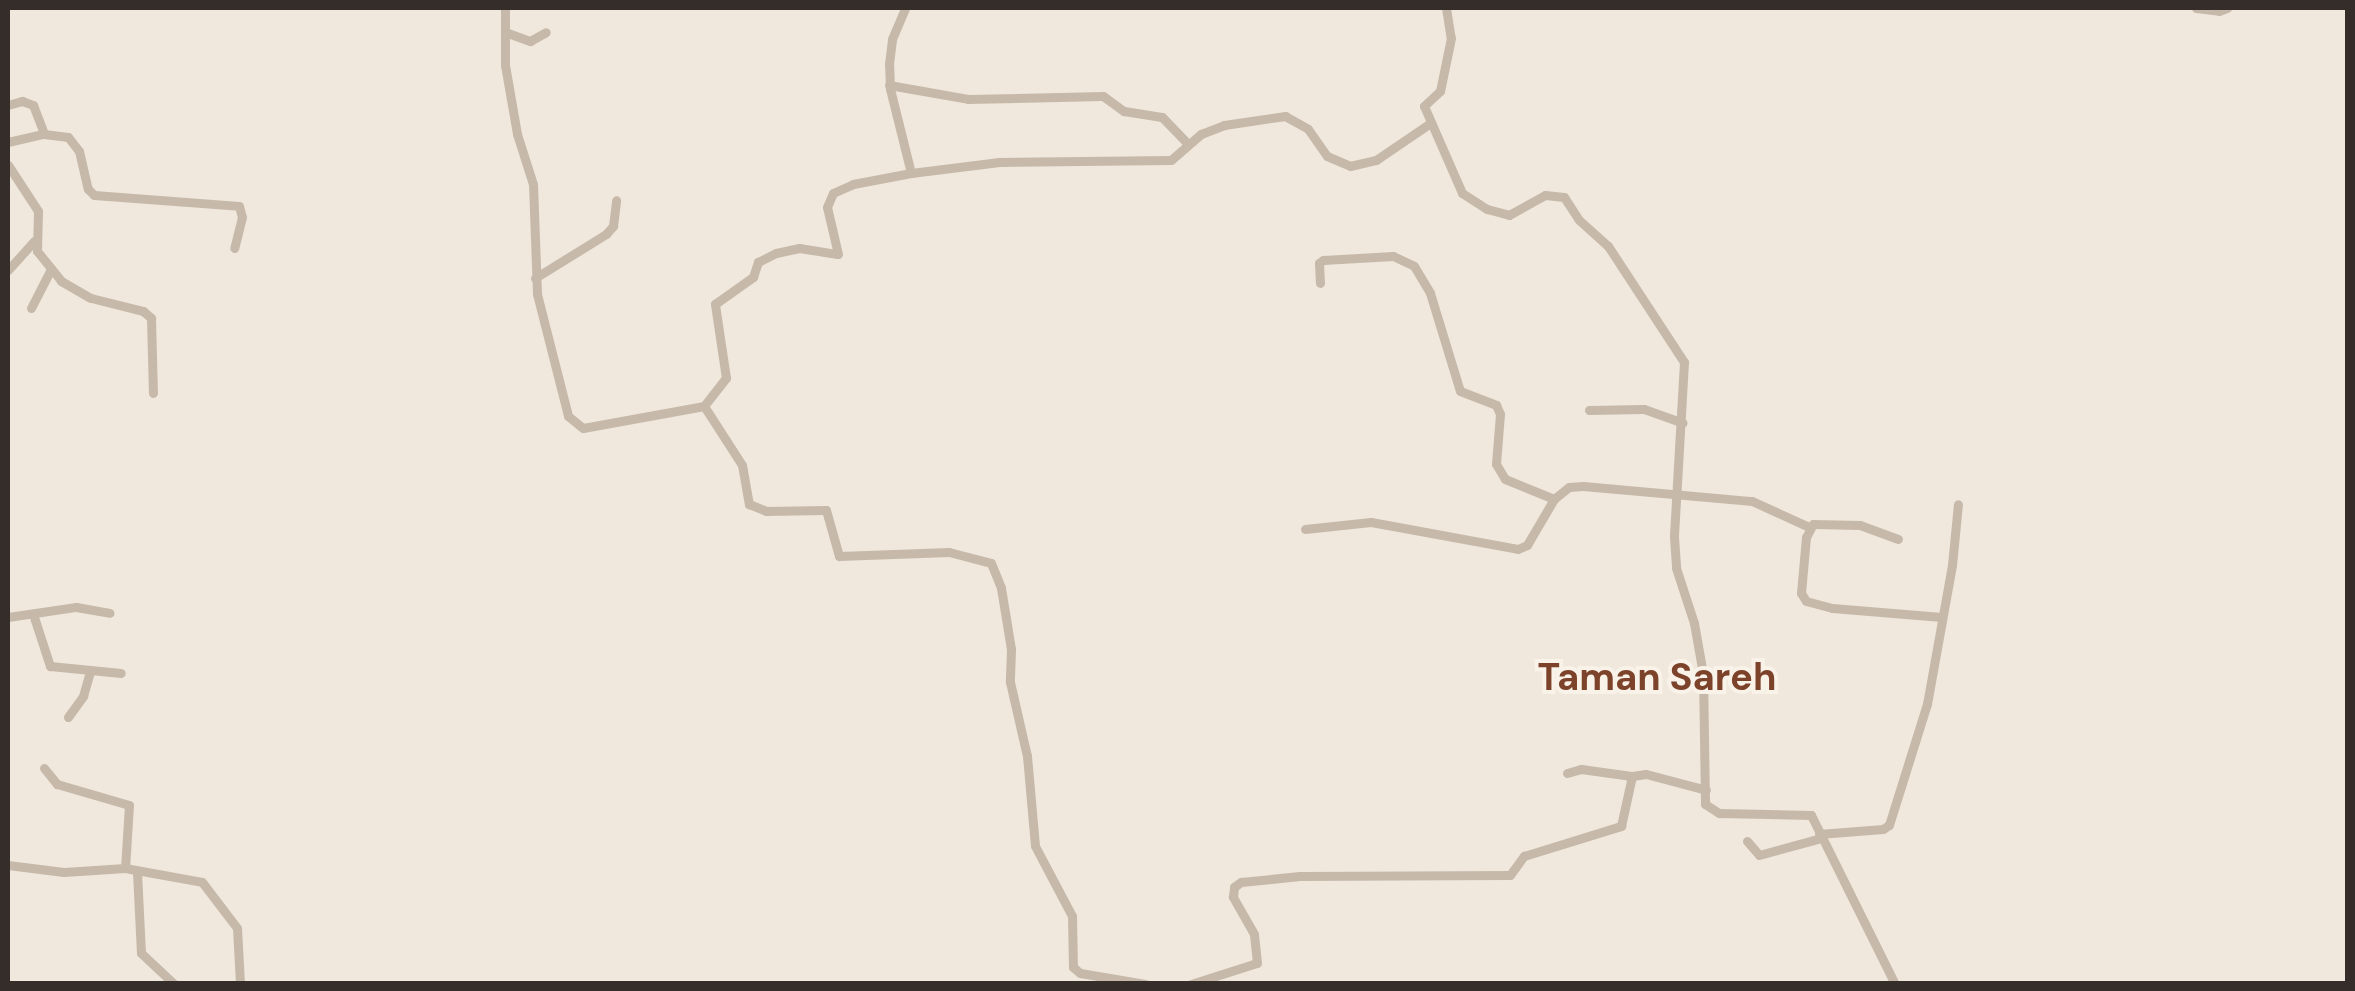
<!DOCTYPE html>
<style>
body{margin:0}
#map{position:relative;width:2355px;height:991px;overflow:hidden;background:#f0e8dd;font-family:"DM Sans",sans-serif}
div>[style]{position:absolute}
.street>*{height:9px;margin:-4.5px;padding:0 4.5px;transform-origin:4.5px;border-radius:4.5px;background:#c7b9aa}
span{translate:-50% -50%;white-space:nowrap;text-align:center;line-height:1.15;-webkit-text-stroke:8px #f8f2e9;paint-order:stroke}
.quarter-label{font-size:38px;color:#7c432a;font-weight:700}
.frame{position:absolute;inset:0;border:10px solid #352d29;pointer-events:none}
</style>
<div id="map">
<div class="street">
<div style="left:505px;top:8px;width:57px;rotate:90deg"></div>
<div style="left:505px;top:65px;width:70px;rotate:80.1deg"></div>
<div style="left:517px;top:134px;width:52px;rotate:72.3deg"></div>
<div style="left:533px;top:184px;width:110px;rotate:87.9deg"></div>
<div style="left:537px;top:294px;width:126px;rotate:75.7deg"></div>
<div style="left:568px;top:416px;width:19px;rotate:39deg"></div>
<div style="left:583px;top:428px;width:123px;rotate:-10.3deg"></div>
<div style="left:704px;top:406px;width:70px;rotate:57.2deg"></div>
<div style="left:742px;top:465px;width:40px;rotate:80deg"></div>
<div style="left:749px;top:504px;width:18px;rotate:22deg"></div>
<div style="left:766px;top:511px;width:60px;rotate:-1deg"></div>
<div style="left:826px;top:510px;width:48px;rotate:74.2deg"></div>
<div style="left:839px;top:556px;width:110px;rotate:-2.1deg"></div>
<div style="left:949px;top:552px;width:43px;rotate:14.7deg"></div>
<div style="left:991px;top:563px;width:27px;rotate:68deg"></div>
<div style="left:1001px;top:588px;width:62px;rotate:80.7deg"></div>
<div style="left:1011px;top:649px;width:33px;rotate:92deg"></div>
<div style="left:1010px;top:682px;width:76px;rotate:77.1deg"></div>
<div style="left:1027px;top:756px;width:90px;rotate:84.9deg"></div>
<div style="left:1035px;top:846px;width:79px;rotate:62.1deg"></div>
<div style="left:1072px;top:916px;width:51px;rotate:88.9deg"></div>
<div style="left:1073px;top:967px;width:9px;rotate:41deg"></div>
<div style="left:1080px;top:973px;width:66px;rotate:9.6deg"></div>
<div style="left:1446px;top:8px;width:30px;rotate:81deg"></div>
<div style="left:1451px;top:38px;width:54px;rotate:101.7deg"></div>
<div style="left:1440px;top:91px;width:22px;rotate:137deg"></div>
<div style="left:1424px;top:106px;width:95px;rotate:66.4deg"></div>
<div style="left:1462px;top:193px;width:30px;rotate:33deg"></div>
<div style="left:1487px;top:209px;width:23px;rotate:15deg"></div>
<div style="left:1509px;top:215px;width:41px;rotate:-29.1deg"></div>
<div style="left:1545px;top:195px;width:19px;rotate:6deg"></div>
<div style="left:1564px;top:197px;width:27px;rotate:57deg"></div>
<div style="left:1579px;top:220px;width:39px;rotate:42deg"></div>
<div style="left:1608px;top:246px;width:139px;rotate:56.8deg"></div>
<div style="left:1684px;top:362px;width:175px;rotate:93.3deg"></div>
<div style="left:1674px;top:537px;width:31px;rotate:86deg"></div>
<div style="left:1676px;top:568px;width:58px;rotate:71.9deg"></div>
<div style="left:1694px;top:623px;width:52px;rotate:80deg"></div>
<div style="left:1703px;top:674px;width:130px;rotate:89.1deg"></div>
<div style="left:1705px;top:804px;width:17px;rotate:33deg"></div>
<div style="left:1719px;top:813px;width:92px;rotate:1.2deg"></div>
<div style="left:1811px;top:815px;width:189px;rotate:63.6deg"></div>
<div style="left:2196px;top:8px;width:23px;rotate:7deg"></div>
<div style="left:2219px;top:11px;width:9px;rotate:-21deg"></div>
<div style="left:505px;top:32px;width:27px;rotate:20deg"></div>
<div style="left:530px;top:41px;width:18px;rotate:-29deg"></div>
<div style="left:889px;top:85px;width:80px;rotate:10deg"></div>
<div style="left:968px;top:99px;width:135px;rotate:-1.3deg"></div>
<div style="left:1103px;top:96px;width:26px;rotate:36deg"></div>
<div style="left:1124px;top:111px;width:38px;rotate:9deg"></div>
<div style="left:1162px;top:117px;width:37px;rotate:46deg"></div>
<div style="left:8px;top:105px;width:15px;rotate:-16deg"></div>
<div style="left:22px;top:101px;width:12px;rotate:20deg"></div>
<div style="left:33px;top:105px;width:31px;rotate:69deg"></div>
<div style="left:8px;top:142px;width:37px;rotate:-13deg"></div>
<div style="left:44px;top:134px;width:24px;rotate:7deg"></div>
<div style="left:68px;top:137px;width:18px;rotate:52deg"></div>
<div style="left:79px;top:151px;width:39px;rotate:77deg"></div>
<div style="left:88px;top:189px;width:8px;rotate:45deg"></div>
<div style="left:94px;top:195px;width:145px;rotate:4.3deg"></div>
<div style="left:239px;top:206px;width:11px;rotate:75deg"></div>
<div style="left:242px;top:217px;width:32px;rotate:104deg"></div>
<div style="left:8px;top:165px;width:55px;rotate:56.9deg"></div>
<div style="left:38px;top:211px;width:40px;rotate:91.4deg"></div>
<div style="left:37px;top:251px;width:38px;rotate:51deg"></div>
<div style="left:61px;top:281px;width:34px;rotate:30deg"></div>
<div style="left:91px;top:298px;width:54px;rotate:14deg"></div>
<div style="left:143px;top:311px;width:11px;rotate:41deg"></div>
<div style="left:151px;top:318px;width:75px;rotate:88.5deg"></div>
<div style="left:911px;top:173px;width:89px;rotate:-7.1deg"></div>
<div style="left:999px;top:162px;width:172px;rotate:-0.7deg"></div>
<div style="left:1171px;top:160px;width:40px;rotate:-41deg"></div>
<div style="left:1201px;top:134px;width:25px;rotate:-21deg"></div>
<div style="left:1224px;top:125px;width:62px;rotate:-8.4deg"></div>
<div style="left:1285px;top:116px;width:26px;rotate:29deg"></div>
<div style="left:1308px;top:129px;width:33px;rotate:55deg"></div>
<div style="left:1327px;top:156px;width:25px;rotate:23deg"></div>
<div style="left:1350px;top:166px;width:27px;rotate:-13deg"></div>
<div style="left:1376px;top:160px;width:64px;rotate:-34.2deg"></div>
<div style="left:8px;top:270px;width:39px;rotate:-48deg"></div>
<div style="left:535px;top:278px;width:84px;rotate:-31.8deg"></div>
<div style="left:606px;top:234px;width:11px;rotate:-49deg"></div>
<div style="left:613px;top:226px;width:26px;rotate:-83deg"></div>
<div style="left:1320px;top:283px;width:20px;rotate:-93deg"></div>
<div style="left:1319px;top:263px;width:5px;rotate:-37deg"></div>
<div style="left:1323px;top:260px;width:70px;rotate:-3.3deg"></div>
<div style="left:1393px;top:256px;width:23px;rotate:25deg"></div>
<div style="left:1414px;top:266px;width:31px;rotate:59deg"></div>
<div style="left:1430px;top:293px;width:102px;rotate:73deg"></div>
<div style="left:1460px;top:391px;width:39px;rotate:21deg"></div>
<div style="left:1496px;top:405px;width:10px;rotate:66deg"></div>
<div style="left:1500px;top:414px;width:50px;rotate:94.6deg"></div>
<div style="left:1496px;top:464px;width:17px;rotate:59deg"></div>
<div style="left:1505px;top:479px;width:53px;rotate:22.2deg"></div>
<div style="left:1554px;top:499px;width:19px;rotate:-39deg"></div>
<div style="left:1569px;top:487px;width:14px;rotate:-4deg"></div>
<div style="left:1583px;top:486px;width:170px;rotate:5.1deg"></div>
<div style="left:1752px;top:501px;width:63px;rotate:24.5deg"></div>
<div style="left:31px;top:308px;width:44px;rotate:-62.9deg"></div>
<div style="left:704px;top:406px;width:36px;rotate:-52deg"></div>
<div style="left:726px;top:378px;width:75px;rotate:-98.5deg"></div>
<div style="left:715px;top:304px;width:47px;rotate:-35.4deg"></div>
<div style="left:753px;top:277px;width:16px;rotate:-72deg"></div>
<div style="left:758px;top:262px;width:20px;rotate:-27deg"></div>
<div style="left:776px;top:253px;width:24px;rotate:-12deg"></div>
<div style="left:799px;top:248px;width:39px;rotate:9deg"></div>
<div style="left:838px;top:254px;width:48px;rotate:-103.2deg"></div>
<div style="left:827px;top:207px;width:15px;rotate:-67deg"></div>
<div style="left:833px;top:193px;width:22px;rotate:-24deg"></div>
<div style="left:853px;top:184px;width:59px;rotate:-10.7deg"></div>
<div style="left:911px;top:173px;width:87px;rotate:-104deg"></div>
<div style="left:890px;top:89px;width:25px;rotate:-92deg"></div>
<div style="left:889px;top:64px;width:25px;rotate:-83deg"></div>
<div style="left:892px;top:39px;width:34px;rotate:-67deg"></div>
<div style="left:1589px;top:410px;width:55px;rotate:-1deg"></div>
<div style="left:1644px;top:409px;width:41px;rotate:19.7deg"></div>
<div style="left:1305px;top:529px;width:66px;rotate:-6.1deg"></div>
<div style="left:1371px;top:522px;width:149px;rotate:10.4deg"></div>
<div style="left:1518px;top:549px;width:10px;rotate:-24deg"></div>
<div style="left:1527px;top:545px;width:53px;rotate:-59.6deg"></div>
<div style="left:1898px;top:539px;width:40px;rotate:-159.8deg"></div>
<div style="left:1860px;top:525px;width:47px;rotate:-178.8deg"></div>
<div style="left:1813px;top:524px;width:15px;rotate:118deg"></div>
<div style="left:1806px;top:537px;width:56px;rotate:95.1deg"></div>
<div style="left:1801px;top:593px;width:9px;rotate:58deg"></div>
<div style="left:1806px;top:601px;width:27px;rotate:15deg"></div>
<div style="left:1832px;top:608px;width:110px;rotate:4.7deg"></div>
<div style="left:33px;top:614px;width:55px;rotate:71.9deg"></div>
<div style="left:50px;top:666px;width:71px;rotate:5.6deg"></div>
<div style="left:8px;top:617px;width:69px;rotate:-8.4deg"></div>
<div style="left:76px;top:607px;width:34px;rotate:10deg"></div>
<div style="left:68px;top:717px;width:26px;rotate:-54deg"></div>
<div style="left:83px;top:696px;width:26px;rotate:-74deg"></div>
<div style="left:44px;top:768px;width:21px;rotate:51deg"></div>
<div style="left:57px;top:784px;width:75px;rotate:16.3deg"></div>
<div style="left:129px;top:805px;width:63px;rotate:93.6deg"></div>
<div style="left:1567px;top:773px;width:15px;rotate:-16deg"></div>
<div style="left:1581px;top:769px;width:51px;rotate:7.8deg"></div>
<div style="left:1819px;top:834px;width:64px;rotate:-4.5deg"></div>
<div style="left:1883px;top:829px;width:7px;rotate:-34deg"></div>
<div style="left:1889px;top:825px;width:127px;rotate:-72.6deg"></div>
<div style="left:1927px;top:704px;width:141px;rotate:-79.8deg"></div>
<div style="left:1952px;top:565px;width:61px;rotate:-84.4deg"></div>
<div style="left:1747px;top:841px;width:18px;rotate:49deg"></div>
<div style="left:1759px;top:855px;width:64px;rotate:-15.3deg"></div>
<div style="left:8px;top:865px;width:56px;rotate:7.1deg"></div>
<div style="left:64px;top:872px;width:61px;rotate:-3.8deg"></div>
<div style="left:125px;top:868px;width:78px;rotate:10.3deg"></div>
<div style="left:202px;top:882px;width:58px;rotate:52.7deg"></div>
<div style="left:237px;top:928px;width:56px;rotate:86.9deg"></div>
<div style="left:137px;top:872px;width:81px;rotate:87.2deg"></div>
<div style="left:141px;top:953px;width:45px;rotate:43.2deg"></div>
<div style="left:1191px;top:984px;width:69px;rotate:-17.7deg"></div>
<div style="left:1257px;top:963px;width:29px;rotate:-96deg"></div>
<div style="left:1254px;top:934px;width:43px;rotate:-119.6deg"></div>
<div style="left:1233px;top:897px;width:10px;rotate:-84deg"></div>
<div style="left:1234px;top:887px;width:9px;rotate:-36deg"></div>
<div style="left:1241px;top:882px;width:59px;rotate:-5.8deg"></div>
<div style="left:1300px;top:876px;width:210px;rotate:-0.3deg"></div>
<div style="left:1510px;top:875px;width:24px;rotate:-54deg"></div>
<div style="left:1524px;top:856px;width:102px;rotate:-17.2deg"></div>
<div style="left:1621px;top:826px;width:51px;rotate:-77.6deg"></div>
<div style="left:1632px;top:776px;width:14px;rotate:-8deg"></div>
<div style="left:1646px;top:774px;width:62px;rotate:14.9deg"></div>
</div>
<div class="quarter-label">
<span style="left:1657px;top:678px">Taman Sareh</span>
</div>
<div class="frame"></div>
</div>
